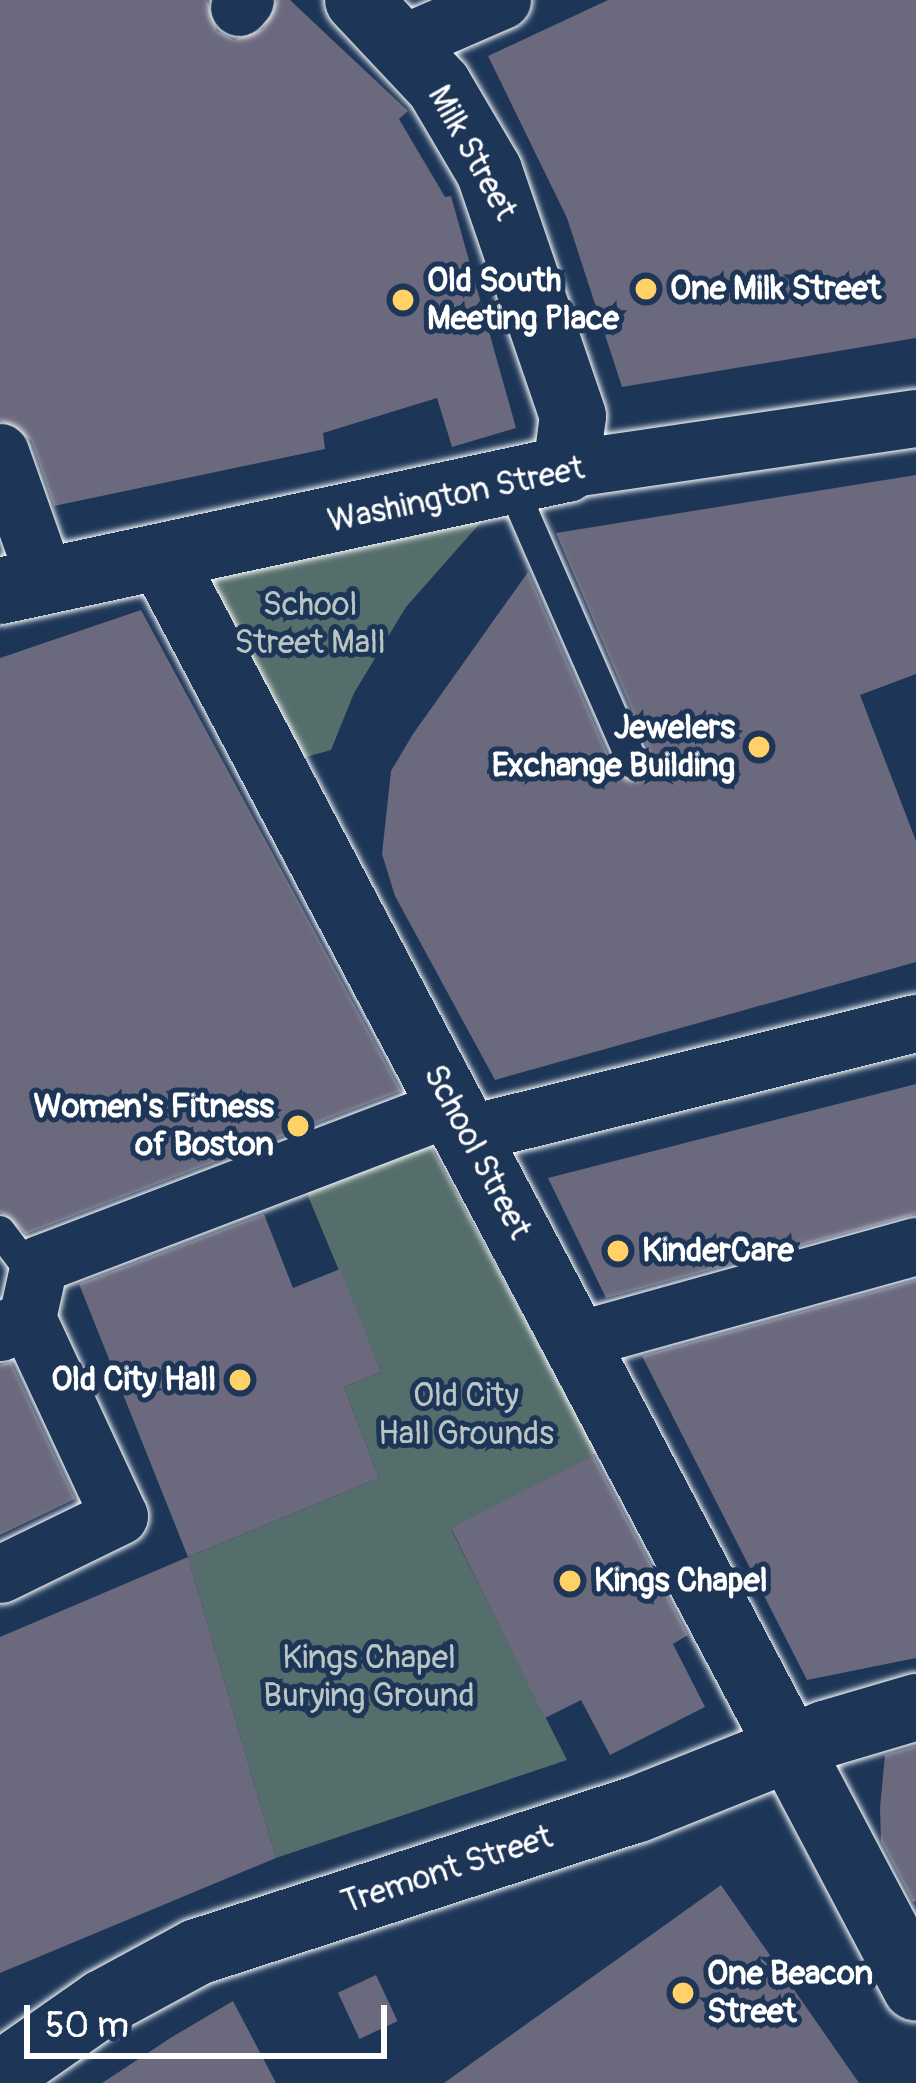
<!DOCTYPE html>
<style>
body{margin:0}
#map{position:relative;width:916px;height:2083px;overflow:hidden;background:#1d3557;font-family:Pangolin,sans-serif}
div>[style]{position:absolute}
.green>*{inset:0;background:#556e6b}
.building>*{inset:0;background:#6a697e;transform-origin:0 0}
.roads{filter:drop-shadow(0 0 3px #fff) drop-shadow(0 0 3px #fff)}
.lane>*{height:30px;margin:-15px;padding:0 15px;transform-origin:15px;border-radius:15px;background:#1d3557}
.street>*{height:57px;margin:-28.5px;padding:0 28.5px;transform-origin:28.5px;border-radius:28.5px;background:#1d3557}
.secondary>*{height:66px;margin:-33px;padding:0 33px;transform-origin:33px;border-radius:33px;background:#1d3557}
.primary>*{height:66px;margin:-33px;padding:0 33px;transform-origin:33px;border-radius:33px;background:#1d3557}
.dots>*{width:33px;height:33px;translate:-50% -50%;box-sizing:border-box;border:6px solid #1d3557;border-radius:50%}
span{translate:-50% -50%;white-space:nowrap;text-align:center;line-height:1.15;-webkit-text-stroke:10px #1d3557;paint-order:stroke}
.street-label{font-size:33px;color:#fff}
.poi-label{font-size:33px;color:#fff;font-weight:700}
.left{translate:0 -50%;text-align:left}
.right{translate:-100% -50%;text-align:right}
.park-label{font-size:33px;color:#bbc5c4}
.scale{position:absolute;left:24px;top:2005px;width:363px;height:54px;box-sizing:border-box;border:6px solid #fff;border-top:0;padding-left:15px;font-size:36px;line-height:42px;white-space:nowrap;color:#fff;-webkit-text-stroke:9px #1d3557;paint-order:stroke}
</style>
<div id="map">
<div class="green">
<div style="clip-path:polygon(489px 513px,406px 607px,354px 693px,331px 750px,306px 757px,291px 746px,206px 587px,210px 570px)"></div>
<div style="clip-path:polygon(422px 1130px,597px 1453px,451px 1529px,567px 1760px,276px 1858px,188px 1557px,379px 1478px,344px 1387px,381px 1372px,301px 1179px)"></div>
</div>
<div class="building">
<div style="clip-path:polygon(0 0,207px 0,217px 31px,234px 40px,263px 29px,277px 0,290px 0,408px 111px,399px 119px,445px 197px,451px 196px,516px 428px,452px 447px,437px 398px,323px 433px,325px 449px,54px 506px,31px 440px,0 420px)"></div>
<div style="clip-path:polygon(608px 0,916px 0,916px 338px,622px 387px,567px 218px,488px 56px)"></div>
<div style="clip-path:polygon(916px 475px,916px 674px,860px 695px,916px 841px,916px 962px,495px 1080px,395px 896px,382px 854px,391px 771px,413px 734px,528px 572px,615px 771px,642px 780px,651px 755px,556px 533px)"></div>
<div style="clip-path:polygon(141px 610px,401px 1091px,26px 1234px,0 1212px,0 658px)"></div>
<div style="clip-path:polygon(916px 1084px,916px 1214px,606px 1298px,548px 1178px)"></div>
<div style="clip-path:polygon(264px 1214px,293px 1288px,340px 1269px,381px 1372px,344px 1387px,379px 1478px,188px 1557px,79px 1284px)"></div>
<div style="clip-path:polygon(916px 1280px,916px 1658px,807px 1680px,642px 1356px)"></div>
<div style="clip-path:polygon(11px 1362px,75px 1499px,0 1535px,0 1365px)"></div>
<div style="clip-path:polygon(593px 1455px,688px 1635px,673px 1644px,705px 1707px,610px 1755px,581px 1700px,545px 1718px,451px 1528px)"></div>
<div style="clip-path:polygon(188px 1557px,276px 1858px,0 1973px,0 1637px)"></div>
<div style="clip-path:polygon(916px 1746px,916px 1901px,913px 1902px,881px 1841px,880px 1808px,885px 1755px)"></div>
<div style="clip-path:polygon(721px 1885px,859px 2083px,444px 2083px)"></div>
<div style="left:376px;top:1975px;width:51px;height:42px;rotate:65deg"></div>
<div style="clip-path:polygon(233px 2001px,276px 2083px,102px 2083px,172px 2037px)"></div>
</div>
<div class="roads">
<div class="lane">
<div style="left:511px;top:484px;width:305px;rotate:66.4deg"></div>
<div style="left:0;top:1231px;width:56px;rotate:52.9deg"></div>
</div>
<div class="street">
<div style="left:239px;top:7px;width:9px;rotate:-49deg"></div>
<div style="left:403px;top:43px;width:108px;rotate:-23.5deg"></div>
<div style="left:0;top:452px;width:138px;rotate:70.5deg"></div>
<div style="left:566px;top:469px;width:354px;rotate:-8.3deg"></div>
<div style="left:467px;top:1134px;width:463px;rotate:-13.9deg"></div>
<div style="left:27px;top:1318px;width:55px;rotate:-77.5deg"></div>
<div style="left:39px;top:1264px;width:415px;rotate:-20.9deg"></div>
<div style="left:0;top:1332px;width:30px;rotate:-27deg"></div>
<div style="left:27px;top:1318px;width:218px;rotate:65.1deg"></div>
<div style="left:119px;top:1516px;width:132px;rotate:154deg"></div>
<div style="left:577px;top:1340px;width:352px;rotate:-15.5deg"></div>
</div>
<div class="secondary">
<div style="left:162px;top:558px;width:1344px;rotate:62.2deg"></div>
<div style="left:0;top:591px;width:579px;rotate:-12.16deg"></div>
<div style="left:566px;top:469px;width:53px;rotate:-82.5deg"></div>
<div style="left:573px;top:416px;width:259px;rotate:-108.9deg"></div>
<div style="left:489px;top:171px;width:99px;rotate:-120.5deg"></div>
<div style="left:439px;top:86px;width:118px;rotate:-133.3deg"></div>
</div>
<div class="primary">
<div style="left:789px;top:1747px;width:272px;rotate:62.2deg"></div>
<div style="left:0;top:2075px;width:126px;rotate:-35deg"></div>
<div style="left:103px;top:2003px;width:107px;rotate:-28.5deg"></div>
<div style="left:197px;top:1952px;width:460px;rotate:-18deg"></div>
<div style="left:635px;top:1810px;width:205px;rotate:-21.8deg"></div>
<div style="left:825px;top:1734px;width:95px;rotate:-16.5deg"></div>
</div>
</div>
<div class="dots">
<div style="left:646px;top:289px;background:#ffd166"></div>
<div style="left:403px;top:300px;background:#ffd166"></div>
<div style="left:759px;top:747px;background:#ffd166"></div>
<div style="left:298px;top:1126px;background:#ffd166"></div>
<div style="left:618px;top:1251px;background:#ffd166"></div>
<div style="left:240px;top:1380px;background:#ffd166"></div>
<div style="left:570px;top:1581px;background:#ffd166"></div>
<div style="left:683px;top:1993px;background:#ffd166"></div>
</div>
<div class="street-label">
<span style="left:472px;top:153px;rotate:61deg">Milk Street</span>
<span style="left:456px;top:495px;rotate:-12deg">Washington Street</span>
<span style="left:477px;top:1152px;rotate:62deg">School Street</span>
<span style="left:447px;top:1870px;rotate:-18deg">Tremont Street</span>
</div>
<div class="poi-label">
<span class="left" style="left:427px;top:300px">Old South<br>Meeting Place</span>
<span class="left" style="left:670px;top:289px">One Milk Street</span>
<span class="right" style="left:735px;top:747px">Jewelers<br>Exchange Building</span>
<span class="right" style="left:274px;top:1126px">Women's Fitness<br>of Boston</span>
<span class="left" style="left:642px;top:1251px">KinderCare</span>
<span class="right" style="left:216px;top:1380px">Old City Hall</span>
<span class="left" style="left:594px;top:1581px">Kings Chapel</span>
<span class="left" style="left:707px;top:1993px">One Beacon<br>Street</span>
</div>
<div class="park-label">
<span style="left:310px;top:624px">School<br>Street Mall</span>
<span style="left:466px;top:1415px">Old City<br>Hall Grounds</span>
<span style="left:369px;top:1677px">Kings Chapel<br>Burying Ground</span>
</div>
<div class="scale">50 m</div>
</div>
